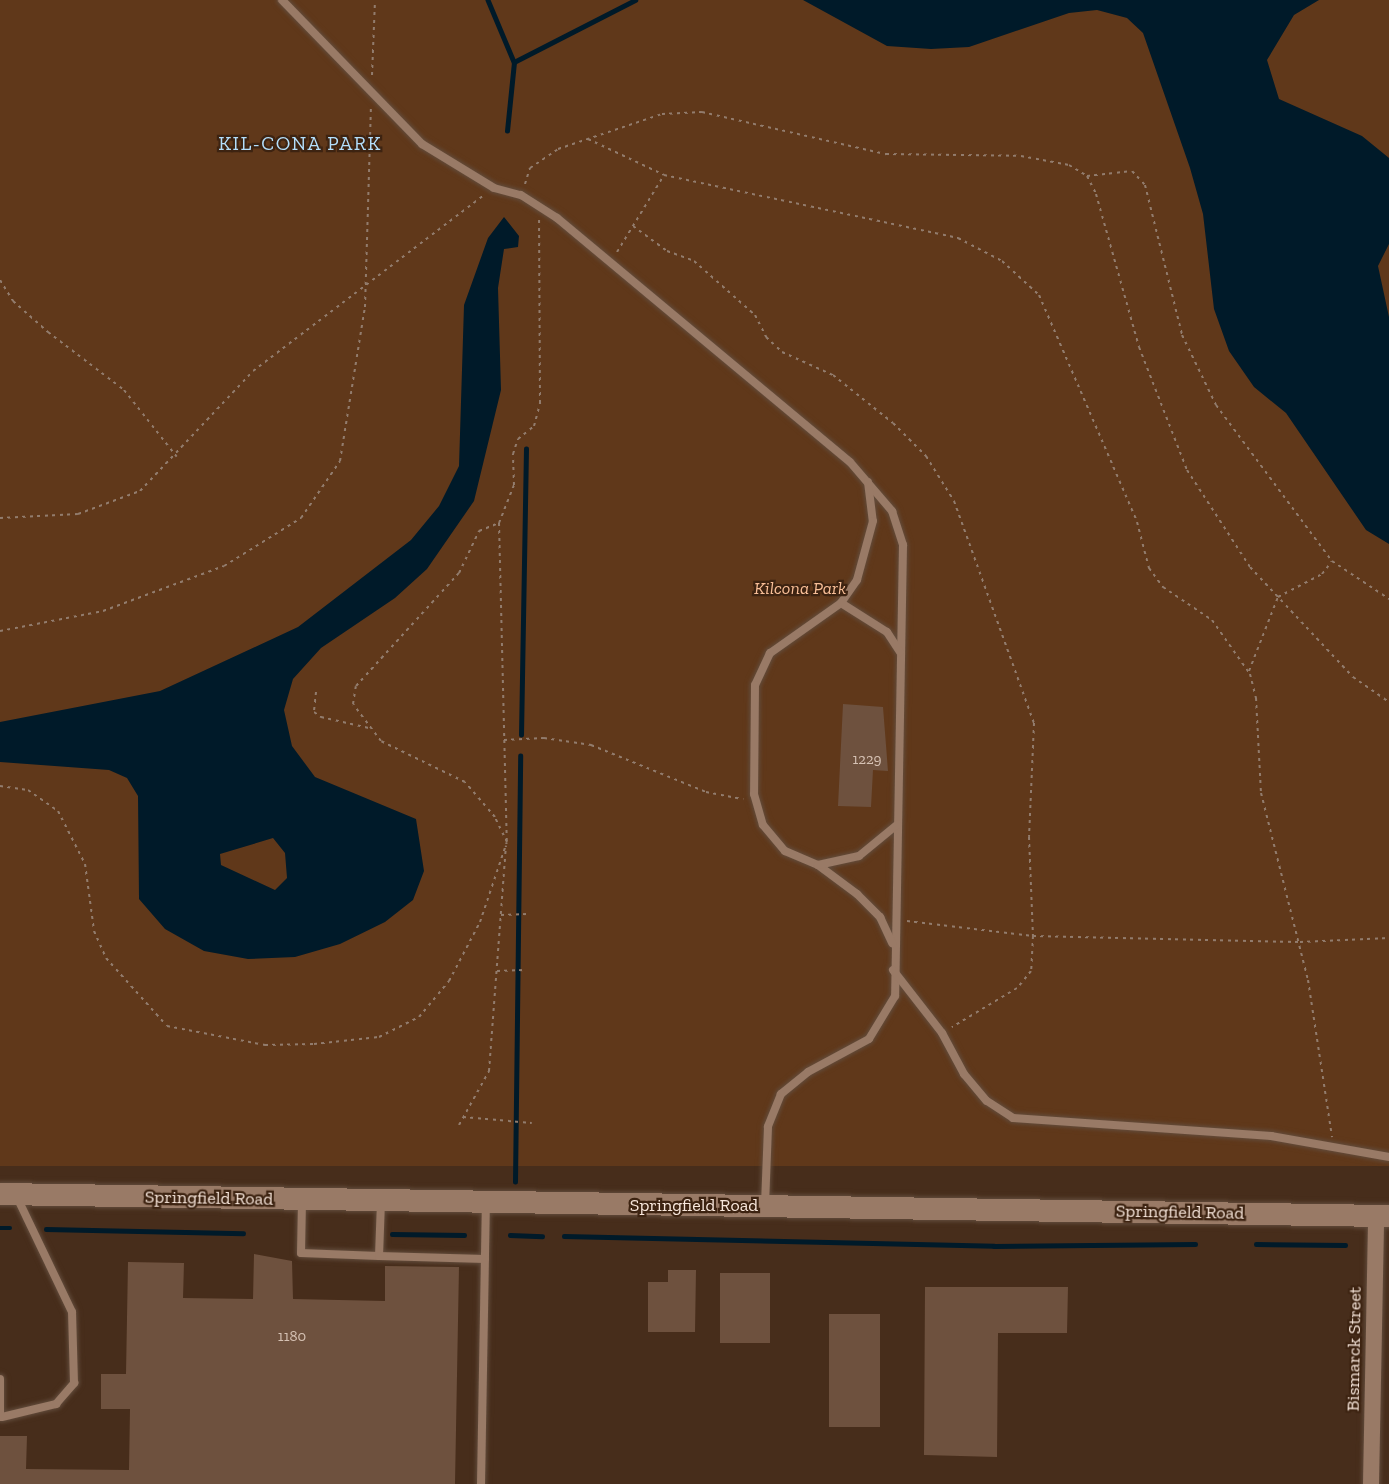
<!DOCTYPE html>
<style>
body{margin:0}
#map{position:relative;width:1389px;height:1484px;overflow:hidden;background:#472d1b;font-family:"Zilla Slab",serif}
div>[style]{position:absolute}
.green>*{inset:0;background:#60381a;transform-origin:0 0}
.water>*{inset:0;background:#001a29}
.stream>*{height:4.5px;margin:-2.25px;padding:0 2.25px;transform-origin:2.25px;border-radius:2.25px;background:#001a29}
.building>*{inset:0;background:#6e513e;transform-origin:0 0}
.path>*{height:2px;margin-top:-1px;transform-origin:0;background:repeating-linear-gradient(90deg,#927c6d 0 3px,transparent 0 7.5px)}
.roads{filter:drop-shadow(0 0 2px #624c3c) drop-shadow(0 0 2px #624c3c)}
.lane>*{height:8px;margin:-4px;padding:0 4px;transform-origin:4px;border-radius:4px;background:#997a66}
.street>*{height:16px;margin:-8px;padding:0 8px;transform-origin:8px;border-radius:8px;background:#997a66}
.secondary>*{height:22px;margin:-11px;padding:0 11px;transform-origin:11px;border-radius:11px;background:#997a66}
span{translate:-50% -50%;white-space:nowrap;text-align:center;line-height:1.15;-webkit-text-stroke:4.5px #3d2311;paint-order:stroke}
.number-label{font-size:15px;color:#d6c2b4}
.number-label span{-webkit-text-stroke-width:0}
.park-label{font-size:18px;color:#f8be97;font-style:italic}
.street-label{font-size:18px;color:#f8e7dc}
.neighbourhood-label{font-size:20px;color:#b4dffc;letter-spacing:1.5px}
</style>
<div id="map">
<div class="green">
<div style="left:0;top:0;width:1389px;height:1166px"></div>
</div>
<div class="water">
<div style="clip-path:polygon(803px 0,1319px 0,1294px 15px,1267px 60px,1279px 99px,1362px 136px,1389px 158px,1389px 244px,1378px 266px,1389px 317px,1389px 544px,1366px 530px,1286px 413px,1254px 387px,1229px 351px,1214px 309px,1203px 214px,1190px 168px,1143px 33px,1127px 18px,1097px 10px,1069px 13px,969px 47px,931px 49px,887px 46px)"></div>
<div style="clip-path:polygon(evenodd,504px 217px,519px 236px,518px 247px,504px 249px,498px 288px,501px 390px,474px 501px,427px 569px,395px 598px,321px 648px,293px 679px,284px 710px,292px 746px,315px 777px,416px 819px,424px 871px,413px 900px,385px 922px,340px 944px,295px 957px,248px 959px,204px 951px,165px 929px,139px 899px,138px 796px,127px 778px,109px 770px,0 762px,0 722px,160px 691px,298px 627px,411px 540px,439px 506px,459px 466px,464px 305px,488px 238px,504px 217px,273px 838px,285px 853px,287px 878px,275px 890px,221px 865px,220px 854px,273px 838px)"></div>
</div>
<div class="stream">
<div style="left:488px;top:0;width:67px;rotate:67.2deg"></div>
<div style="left:507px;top:131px;width:69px;rotate:-84.2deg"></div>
<div style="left:514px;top:62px;width:136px;rotate:-27.1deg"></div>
<div style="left:521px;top:735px;width:286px;rotate:-89deg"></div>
<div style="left:515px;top:1182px;width:426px;rotate:-89.3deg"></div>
<div style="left:0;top:1228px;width:10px"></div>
<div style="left:46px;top:1229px;width:197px;rotate:1.2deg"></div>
<div style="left:392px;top:1234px;width:72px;rotate:0.8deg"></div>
<div style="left:510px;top:1235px;width:32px;rotate:2deg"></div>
<div style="left:564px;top:1236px;width:430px;rotate:1.3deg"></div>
<div style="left:994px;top:1246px;width:201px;rotate:-0.6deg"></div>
<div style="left:1256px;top:1244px;width:89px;rotate:0.6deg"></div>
</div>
<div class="building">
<div style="clip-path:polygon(843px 704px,883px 707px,888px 771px,873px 770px,871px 807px,838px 806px)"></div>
<div style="clip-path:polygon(254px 1254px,292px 1261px,293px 1299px,385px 1301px,385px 1266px,459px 1267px,455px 1484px,0 1484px,0 1436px,27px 1436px,26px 1469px,129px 1470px,130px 1409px,101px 1409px,101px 1374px,126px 1374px,128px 1262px,184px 1263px,183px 1298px,253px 1299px)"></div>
<div style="clip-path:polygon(668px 1270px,696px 1270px,695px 1332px,648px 1332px,648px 1282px,668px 1282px)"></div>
<div style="left:720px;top:1273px;width:50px;height:70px"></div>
<div style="clip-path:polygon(925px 1287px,1068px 1287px,1067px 1333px,998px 1333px,997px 1457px,924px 1455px)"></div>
<div style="left:829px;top:1314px;width:51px;height:113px"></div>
</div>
<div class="path">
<div style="left:372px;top:75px;width:75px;rotate:-87.7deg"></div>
<div style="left:588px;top:139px;width:84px;rotate:25.3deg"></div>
<div style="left:664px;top:175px;width:301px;rotate:12.1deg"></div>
<div style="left:958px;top:238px;width:50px;rotate:27.6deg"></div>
<div style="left:1002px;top:261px;width:50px;rotate:42.6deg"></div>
<div style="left:1039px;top:295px;width:247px;rotate:66.6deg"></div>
<div style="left:1137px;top:522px;width:48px;rotate:75.4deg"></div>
<div style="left:1149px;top:568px;width:24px;rotate:54deg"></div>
<div style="left:1163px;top:587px;width:59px;rotate:34deg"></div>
<div style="left:1212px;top:620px;width:66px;rotate:54.9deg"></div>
<div style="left:1250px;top:674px;width:25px;rotate:76deg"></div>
<div style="left:1256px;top:698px;width:95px;rotate:87deg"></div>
<div style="left:1261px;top:793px;width:193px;rotate:75.9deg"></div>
<div style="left:1308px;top:980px;width:159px;rotate:81.3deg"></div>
<div style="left:1087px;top:176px;width:45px;rotate:-6.3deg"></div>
<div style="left:1132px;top:171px;width:19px;rotate:47deg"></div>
<div style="left:1145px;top:185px;width:154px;rotate:76.1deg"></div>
<div style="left:1182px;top:335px;width:78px;rotate:64.1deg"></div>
<div style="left:1216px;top:405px;width:194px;rotate:53.4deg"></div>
<div style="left:1332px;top:561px;width:69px;rotate:33.7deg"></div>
<div style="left:525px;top:184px;width:17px;rotate:-73deg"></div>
<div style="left:530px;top:168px;width:34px;rotate:-34deg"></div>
<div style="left:558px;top:149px;width:110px;rotate:-18.6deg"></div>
<div style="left:662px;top:114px;width:40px;rotate:-2.9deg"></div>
<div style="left:702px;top:112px;width:189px;rotate:12.9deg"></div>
<div style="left:886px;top:154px;width:135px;rotate:0.8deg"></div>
<div style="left:1021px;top:156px;width:49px;rotate:10.6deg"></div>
<div style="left:1069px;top:165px;width:21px;rotate:31deg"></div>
<div style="left:1087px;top:176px;width:20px;rotate:63deg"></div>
<div style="left:1096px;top:194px;width:159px;rotate:74.3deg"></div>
<div style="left:1139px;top:347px;width:132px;rotate:68.7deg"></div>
<div style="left:1187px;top:470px;width:116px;rotate:57deg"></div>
<div style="left:1250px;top:567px;width:151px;rotate:46.9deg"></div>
<div style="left:1353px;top:677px;width:44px;rotate:34.8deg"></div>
<div style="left:633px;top:226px;width:42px;rotate:36.3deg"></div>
<div style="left:667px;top:251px;width:29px;rotate:20deg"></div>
<div style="left:694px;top:261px;width:81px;rotate:41.5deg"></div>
<div style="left:755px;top:315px;width:25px;rotate:63deg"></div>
<div style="left:766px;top:337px;width:22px;rotate:43deg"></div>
<div style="left:782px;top:352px;width:56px;rotate:24.3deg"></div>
<div style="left:833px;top:375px;width:77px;rotate:38.7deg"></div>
<div style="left:893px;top:423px;width:47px;rotate:45deg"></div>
<div style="left:926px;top:456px;width:53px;rotate:58.1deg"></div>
<div style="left:954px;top:501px;width:236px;rotate:70.2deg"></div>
<div style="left:1034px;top:723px;width:114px;rotate:92.5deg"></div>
<div style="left:1029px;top:837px;width:99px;rotate:87.7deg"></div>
<div style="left:1033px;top:936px;width:35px;rotate:93deg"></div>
<div style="left:1031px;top:971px;width:22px;rotate:129deg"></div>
<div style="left:1017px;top:988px;width:76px;rotate:149deg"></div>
<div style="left:617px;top:252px;width:90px;rotate:-58.6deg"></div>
<div style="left:0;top:280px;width:25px;rotate:58deg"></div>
<div style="left:13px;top:301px;width:47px;rotate:41.5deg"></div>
<div style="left:48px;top:332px;width:96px;rotate:37.3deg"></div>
<div style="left:124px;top:390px;width:85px;rotate:51.7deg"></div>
<div style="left:0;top:518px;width:78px;rotate:-2.9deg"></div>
<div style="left:78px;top:514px;width:66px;rotate:-20.4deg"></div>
<div style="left:140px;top:491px;width:165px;rotate:-46.7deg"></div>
<div style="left:253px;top:371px;width:290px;rotate:-37.3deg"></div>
<div style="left:499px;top:523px;width:318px;rotate:88.6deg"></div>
<div style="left:0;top:631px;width:105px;rotate:-11deg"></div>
<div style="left:103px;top:611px;width:129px;rotate:-20.4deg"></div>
<div style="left:224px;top:566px;width:91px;rotate:-31.9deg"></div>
<div style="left:301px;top:518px;width:69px;rotate:-55.6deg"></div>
<div style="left:340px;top:461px;width:156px;rotate:-80.8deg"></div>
<div style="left:365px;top:307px;width:199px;rotate:-88.3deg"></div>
<div style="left:1249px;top:671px;width:79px;rotate:-68.6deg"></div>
<div style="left:1278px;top:597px;width:50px;rotate:-27.6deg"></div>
<div style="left:1322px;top:574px;width:16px;rotate:-52deg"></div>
<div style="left:316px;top:692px;width:20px;rotate:96deg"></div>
<div style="left:314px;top:712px;width:9px;rotate:36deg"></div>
<div style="left:321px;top:717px;width:49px;rotate:12.9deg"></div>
<div style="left:504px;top:740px;width:40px;rotate:-2.9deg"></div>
<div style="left:544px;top:738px;width:48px;rotate:8.5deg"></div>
<div style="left:591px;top:745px;width:124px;rotate:22.2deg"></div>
<div style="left:706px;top:792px;width:38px;rotate:11deg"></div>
<div style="left:0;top:786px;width:28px;rotate:8deg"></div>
<div style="left:28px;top:790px;width:37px;rotate:35deg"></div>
<div style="left:58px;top:811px;width:59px;rotate:63deg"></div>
<div style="left:85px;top:864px;width:68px;rotate:82.3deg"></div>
<div style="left:94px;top:931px;width:30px;rotate:66deg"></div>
<div style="left:106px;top:958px;width:91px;rotate:48.1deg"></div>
<div style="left:167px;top:1026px;width:100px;rotate:11deg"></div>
<div style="left:265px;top:1045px;width:49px;rotate:-1.2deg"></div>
<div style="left:314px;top:1044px;width:65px;rotate:-6.1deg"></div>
<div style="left:379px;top:1037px;width:45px;rotate:-26.6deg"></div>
<div style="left:419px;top:1017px;width:47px;rotate:-50.2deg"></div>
<div style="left:449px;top:981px;width:67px;rotate:-62.3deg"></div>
<div style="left:480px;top:922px;width:84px;rotate:-71.4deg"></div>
<div style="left:507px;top:842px;width:28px;rotate:-116deg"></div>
<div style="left:495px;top:817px;width:46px;rotate:-130.6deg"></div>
<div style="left:465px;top:782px;width:93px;rotate:-154deg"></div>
<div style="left:381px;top:741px;width:46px;rotate:-127.1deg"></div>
<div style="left:353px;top:704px;width:18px;rotate:-81deg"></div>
<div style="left:356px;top:686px;width:153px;rotate:-47.7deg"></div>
<div style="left:459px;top:573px;width:47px;rotate:-64.5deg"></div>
<div style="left:479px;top:531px;width:22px;rotate:-22deg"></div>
<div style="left:499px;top:523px;width:41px;rotate:-68.5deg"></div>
<div style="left:514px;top:485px;width:31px;rotate:-92deg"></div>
<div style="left:513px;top:454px;width:16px;rotate:-72deg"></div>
<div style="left:518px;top:439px;width:21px;rotate:-39deg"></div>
<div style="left:534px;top:426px;width:24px;rotate:-75deg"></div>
<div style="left:540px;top:403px;width:183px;rotate:-90.3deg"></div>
<div style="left:501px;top:915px;width:26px;rotate:-2deg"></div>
<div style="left:907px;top:921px;width:127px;rotate:6.8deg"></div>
<div style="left:1033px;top:936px;width:267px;rotate:1.3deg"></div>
<div style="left:1300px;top:942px;width:89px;rotate:-2.6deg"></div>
<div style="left:497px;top:971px;width:30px;rotate:-2deg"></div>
<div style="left:463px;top:1117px;width:69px;rotate:5deg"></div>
<div style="left:459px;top:1125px;width:62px;rotate:-60.9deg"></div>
<div style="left:489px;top:1071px;width:226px;rotate:-85.7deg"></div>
</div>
<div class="roads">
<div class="lane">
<div style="left:282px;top:0;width:201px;rotate:45.8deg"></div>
<div style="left:422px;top:144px;width:84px;rotate:31.4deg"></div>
<div style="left:494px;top:188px;width:28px;rotate:15deg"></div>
<div style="left:521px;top:195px;width:43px;rotate:32.6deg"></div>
<div style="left:557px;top:218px;width:381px;rotate:39.8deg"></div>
<div style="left:850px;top:462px;width:65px;rotate:49.4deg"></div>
<div style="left:892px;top:511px;width:36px;rotate:72deg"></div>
<div style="left:903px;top:545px;width:451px;rotate:91deg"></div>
<div style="left:895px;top:996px;width:50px;rotate:121.2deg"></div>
<div style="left:869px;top:1039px;width:69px;rotate:151.6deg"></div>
<div style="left:808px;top:1072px;width:35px;rotate:141deg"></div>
<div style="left:781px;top:1094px;width:35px;rotate:112deg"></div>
<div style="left:768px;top:1127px;width:78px;rotate:92.2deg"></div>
<div style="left:868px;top:482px;width:39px;rotate:83deg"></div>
<div style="left:873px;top:521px;width:61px;rotate:105.2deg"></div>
<div style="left:857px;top:580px;width:28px;rotate:125deg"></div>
<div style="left:841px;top:603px;width:87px;rotate:144.8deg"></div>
<div style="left:770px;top:653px;width:35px;rotate:115deg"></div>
<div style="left:755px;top:685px;width:109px;rotate:90.5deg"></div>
<div style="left:754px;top:794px;width:32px;rotate:74deg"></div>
<div style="left:763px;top:825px;width:34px;rotate:50deg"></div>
<div style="left:785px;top:851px;width:36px;rotate:23deg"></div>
<div style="left:818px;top:865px;width:49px;rotate:36.6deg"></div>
<div style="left:857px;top:894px;width:33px;rotate:45deg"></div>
<div style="left:880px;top:917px;width:29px;rotate:65deg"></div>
<div style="left:841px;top:603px;width:54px;rotate:32.2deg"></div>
<div style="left:887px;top:632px;width:24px;rotate:57deg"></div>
<div style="left:818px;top:865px;width:42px;rotate:-12.4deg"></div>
<div style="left:859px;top:856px;width:50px;rotate:-39.4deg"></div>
<div style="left:893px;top:970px;width:80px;rotate:52.1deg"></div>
<div style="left:942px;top:1033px;width:47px;rotate:61.8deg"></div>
<div style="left:964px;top:1074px;width:35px;rotate:50deg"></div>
<div style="left:987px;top:1101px;width:31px;rotate:33deg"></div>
<div style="left:1013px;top:1118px;width:259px;rotate:4deg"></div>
<div style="left:1271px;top:1136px;width:120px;rotate:10.1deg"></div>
<div style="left:302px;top:1201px;width:52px;rotate:91.1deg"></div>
<div style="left:301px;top:1253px;width:78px;rotate:2.2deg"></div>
<div style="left:379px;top:1256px;width:55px;rotate:-87.9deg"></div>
<div style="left:379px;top:1256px;width:106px;rotate:1.6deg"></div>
<div style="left:0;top:1379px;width:38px;rotate:90deg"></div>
<div style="left:2px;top:1417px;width:56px;rotate:-13.5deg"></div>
<div style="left:56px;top:1404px;width:28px;rotate:-49deg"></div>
<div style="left:74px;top:1383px;width:71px;rotate:-91.6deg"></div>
<div style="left:72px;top:1312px;width:127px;rotate:-115.6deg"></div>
<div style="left:481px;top:1484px;width:281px;rotate:-89deg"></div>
</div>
<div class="street">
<div style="left:1371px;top:1484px;width:269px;rotate:-88.9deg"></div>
</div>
<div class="secondary">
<div style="left:0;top:1194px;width:1389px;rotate:0.91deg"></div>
</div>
</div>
<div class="number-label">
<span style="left:867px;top:760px">1229</span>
<span style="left:292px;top:1337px">1180</span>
</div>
<div class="park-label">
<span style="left:800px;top:588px">Kilcona Park</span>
</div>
<div class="street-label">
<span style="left:209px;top:1198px;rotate:1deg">Springfield Road</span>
<span style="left:694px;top:1205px">Springfield Road</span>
<span style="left:1180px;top:1212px;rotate:1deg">Springfield Road</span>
<span style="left:1354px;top:1349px;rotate:-89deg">Bismarck Street</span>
</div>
<div class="neighbourhood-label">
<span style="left:300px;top:143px">KIL-CONA PARK</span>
</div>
</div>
